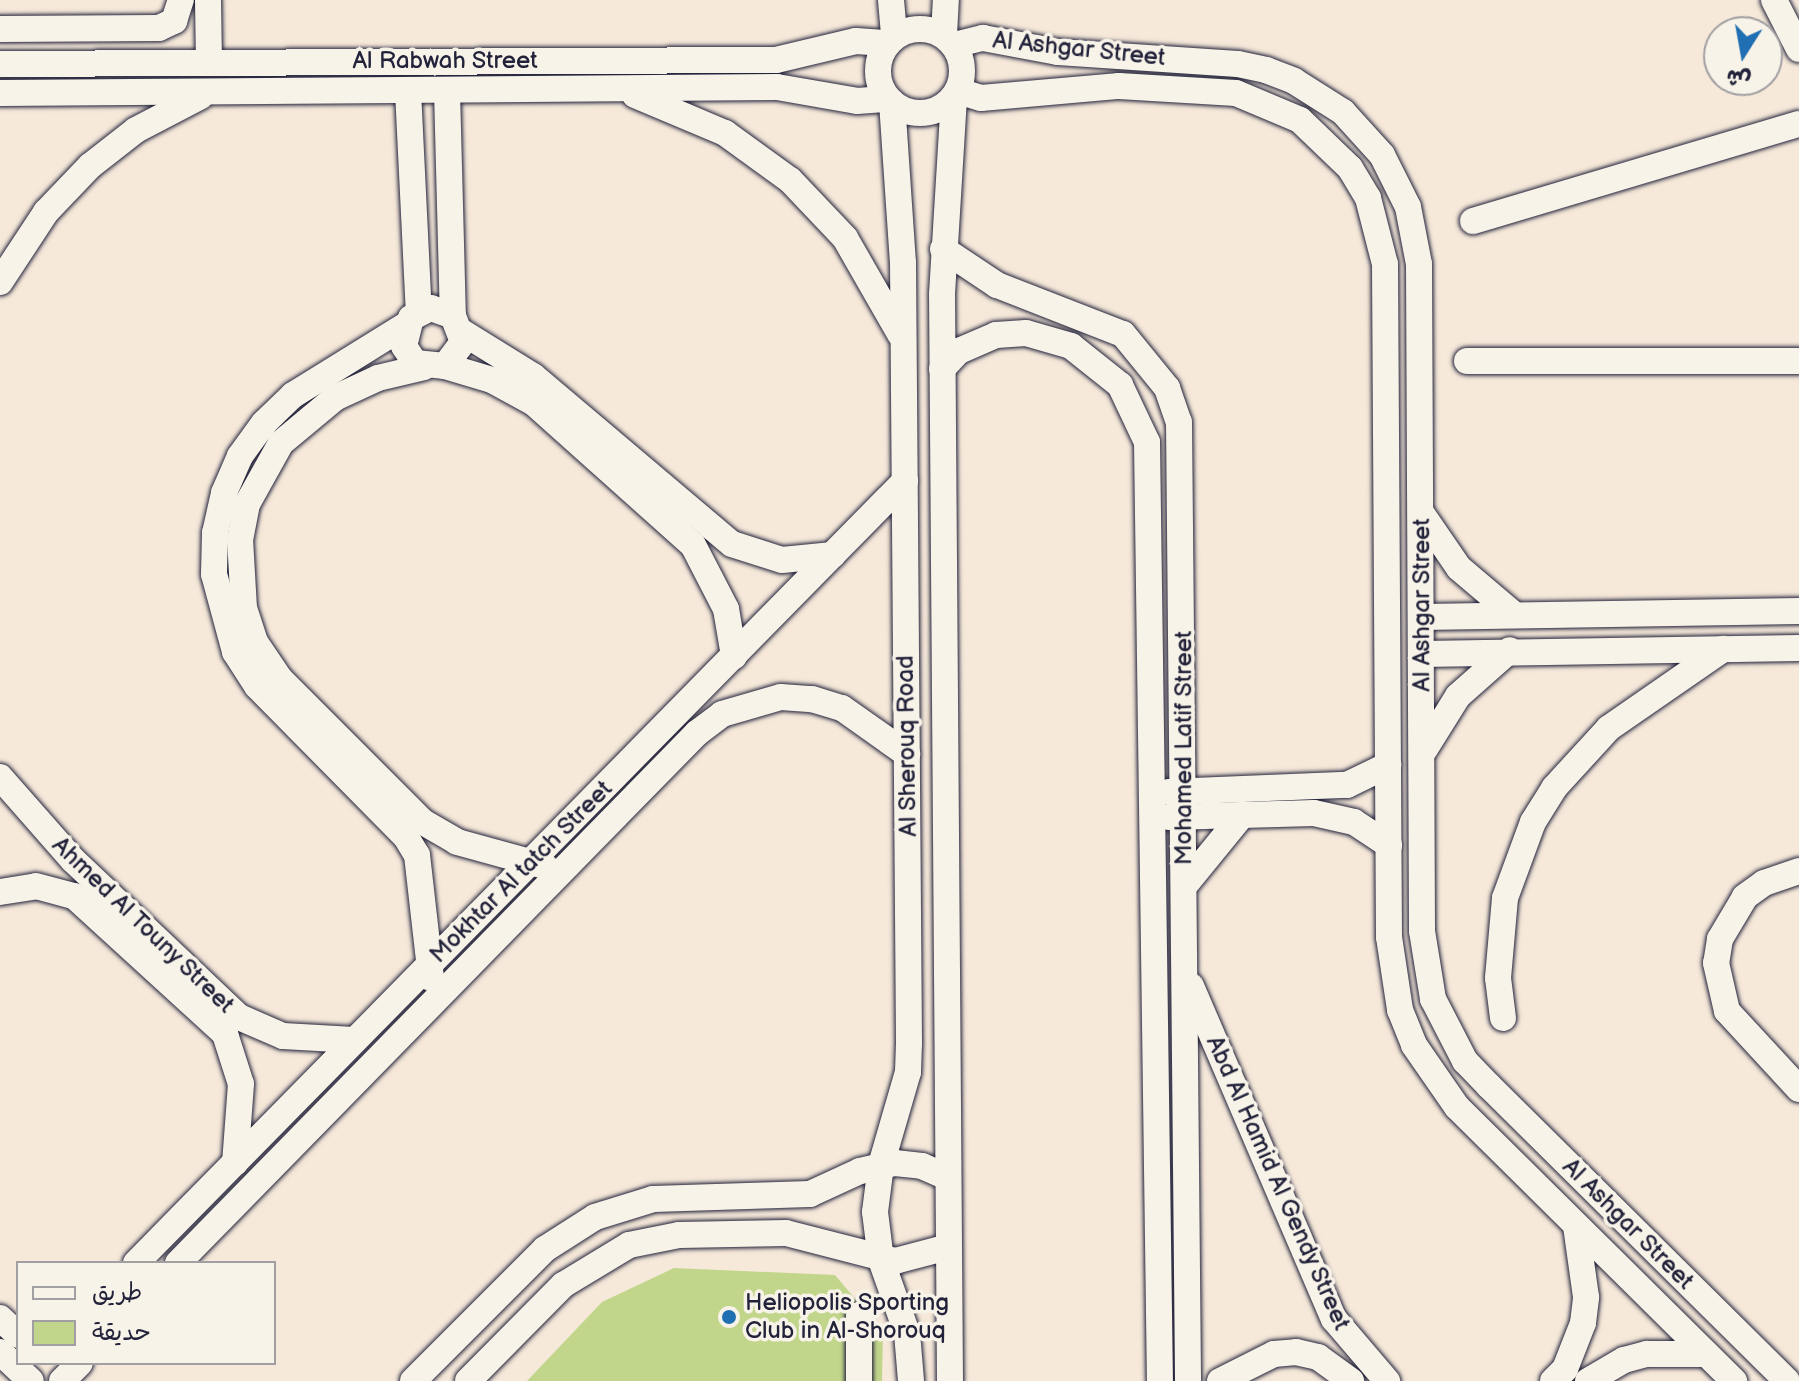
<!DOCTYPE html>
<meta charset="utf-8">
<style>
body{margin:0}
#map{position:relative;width:1799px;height:1381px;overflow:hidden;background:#f6e9da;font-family:"Balsamiq Sans","Playpen Sans Arabic",sans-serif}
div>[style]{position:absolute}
.green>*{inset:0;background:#c2d68b}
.roads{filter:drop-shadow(0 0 2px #22223b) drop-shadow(0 0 2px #22223b)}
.minor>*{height:26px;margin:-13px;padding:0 13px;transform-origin:13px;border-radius:13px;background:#f7f3e8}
.minor>.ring{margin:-13px;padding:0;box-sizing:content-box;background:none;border:26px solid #f7f3e8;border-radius:50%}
.dots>*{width:22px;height:22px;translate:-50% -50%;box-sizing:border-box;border:4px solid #f7f3e8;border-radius:50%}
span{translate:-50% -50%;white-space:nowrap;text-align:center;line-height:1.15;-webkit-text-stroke:7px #f7f3e8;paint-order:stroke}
.street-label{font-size:24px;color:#22223b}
.poi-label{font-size:24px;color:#22223b}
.left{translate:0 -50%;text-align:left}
.legend{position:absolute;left:16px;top:1261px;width:260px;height:104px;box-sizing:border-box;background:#f7f3e8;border:2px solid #a29fa3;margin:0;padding:10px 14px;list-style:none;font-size:24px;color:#22223b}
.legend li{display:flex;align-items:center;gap:16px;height:40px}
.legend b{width:40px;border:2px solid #a29fa3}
.north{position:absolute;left:1703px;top:16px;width:80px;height:80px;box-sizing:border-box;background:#f7f3e8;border:2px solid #a29fa3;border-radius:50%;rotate:191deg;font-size:22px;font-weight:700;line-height:32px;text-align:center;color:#22223b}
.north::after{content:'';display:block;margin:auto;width:28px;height:36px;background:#1f6fb2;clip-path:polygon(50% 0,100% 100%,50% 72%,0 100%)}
</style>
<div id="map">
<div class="green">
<div style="clip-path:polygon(674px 1268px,835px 1275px,883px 1332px,882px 1381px,527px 1381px,602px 1302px)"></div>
</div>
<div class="roads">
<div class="minor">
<div style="left:208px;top:0;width:62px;rotate:89.1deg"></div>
<div style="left:891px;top:0;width:37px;rotate:85deg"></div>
<div style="left:1774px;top:0;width:55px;rotate:63deg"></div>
<div class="ring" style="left:878px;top:29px;width:58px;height:58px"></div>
<div style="left:0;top:29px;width:159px;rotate:-0.4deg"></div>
<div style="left:159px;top:28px;width:17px;rotate:-25deg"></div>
<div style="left:174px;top:21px;width:22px;rotate:-72deg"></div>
<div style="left:944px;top:35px;width:35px;rotate:-87deg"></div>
<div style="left:954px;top:45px;width:30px;rotate:-14deg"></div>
<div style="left:983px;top:38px;width:76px;rotate:10.6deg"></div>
<div style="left:1058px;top:52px;width:180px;rotate:3.8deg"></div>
<div style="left:1238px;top:64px;width:29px;rotate:12deg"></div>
<div style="left:1266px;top:70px;width:30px;rotate:21deg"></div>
<div style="left:1294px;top:81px;width:58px;rotate:32.3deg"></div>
<div style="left:1343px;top:112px;width:58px;rotate:47.8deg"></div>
<div style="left:1382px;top:155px;width:58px;rotate:63.4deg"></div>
<div style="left:1408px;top:207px;width:58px;rotate:79.1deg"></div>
<div style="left:1419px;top:264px;width:667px;rotate:89.74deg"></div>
<div style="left:1422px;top:931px;width:69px;rotate:80.8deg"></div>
<div style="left:1433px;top:999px;width:70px;rotate:62.7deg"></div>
<div style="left:1465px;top:1061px;width:35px;rotate:46deg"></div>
<div style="left:1489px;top:1086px;width:419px;rotate:44.7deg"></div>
<div style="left:0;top:64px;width:776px;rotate:-0.3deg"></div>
<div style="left:776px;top:60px;width:82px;rotate:-13.4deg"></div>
<div style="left:856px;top:41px;width:32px;rotate:4deg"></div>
<div style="left:408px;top:91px;width:221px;rotate:87.2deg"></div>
<div style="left:447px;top:91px;width:225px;rotate:88.5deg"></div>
<div style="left:453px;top:316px;width:28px;rotate:69deg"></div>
<div style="left:463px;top:342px;width:30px;rotate:127deg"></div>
<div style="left:445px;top:366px;width:30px;rotate:-174deg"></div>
<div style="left:415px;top:363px;width:20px;rotate:-123deg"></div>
<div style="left:404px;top:346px;width:29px;rotate:-76deg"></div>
<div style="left:411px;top:318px;width:22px;rotate:-27deg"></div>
<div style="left:431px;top:308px;width:23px;rotate:20deg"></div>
<div style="left:958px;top:91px;width:24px;rotate:17deg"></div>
<div style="left:981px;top:98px;width:139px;rotate:-5deg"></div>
<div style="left:1119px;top:86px;width:117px;rotate:3.4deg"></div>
<div style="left:1236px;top:93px;width:69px;rotate:22.9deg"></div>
<div style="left:1300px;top:120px;width:69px;rotate:43.8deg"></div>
<div style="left:1350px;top:168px;width:35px;rotate:59deg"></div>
<div style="left:1368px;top:198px;width:68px;rotate:75.6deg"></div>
<div style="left:1385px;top:264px;width:673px;rotate:89.66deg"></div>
<div style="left:1389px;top:937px;width:74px;rotate:81.4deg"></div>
<div style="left:1400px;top:1010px;width:38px;rotate:68deg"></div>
<div style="left:1414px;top:1045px;width:75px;rotate:55.3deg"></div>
<div style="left:1457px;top:1107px;width:390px;rotate:44.7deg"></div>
<div style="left:0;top:93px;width:777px;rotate:-0.44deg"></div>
<div style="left:777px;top:87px;width:81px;rotate:9.9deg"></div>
<div style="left:857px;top:101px;width:31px;rotate:-4deg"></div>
<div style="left:635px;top:95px;width:98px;rotate:22.9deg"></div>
<div style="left:725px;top:133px;width:80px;rotate:35.9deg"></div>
<div style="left:790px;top:180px;width:80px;rotate:46.5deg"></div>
<div style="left:845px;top:238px;width:111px;rotate:60.2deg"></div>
<div style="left:892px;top:102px;width:160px;rotate:86.1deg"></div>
<div style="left:903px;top:262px;width:781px;rotate:89.56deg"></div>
<div style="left:909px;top:1043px;width:29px;rotate:92deg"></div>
<div style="left:908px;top:1072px;width:97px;rotate:106.2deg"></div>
<div style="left:881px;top:1165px;width:47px;rotate:97.3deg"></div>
<div style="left:875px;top:1212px;width:48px;rotate:82.9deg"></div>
<div style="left:881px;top:1260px;width:77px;rotate:70.4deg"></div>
<div style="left:907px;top:1333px;width:48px;rotate:85.2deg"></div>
<div style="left:1473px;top:221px;width:340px;rotate:-16.6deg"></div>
<div style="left:943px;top:249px;width:65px;rotate:33.7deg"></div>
<div style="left:997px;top:285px;width:135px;rotate:21.3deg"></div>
<div style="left:1123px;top:334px;width:70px;rotate:50.8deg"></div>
<div style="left:1167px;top:388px;width:36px;rotate:71deg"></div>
<div style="left:1179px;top:422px;width:959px;rotate:89.46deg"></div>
<div style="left:0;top:282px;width:84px;rotate:-56.7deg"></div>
<div style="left:46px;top:212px;width:64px;rotate:-46.3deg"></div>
<div style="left:90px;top:166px;width:58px;rotate:-38deg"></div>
<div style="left:136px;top:130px;width:73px;rotate:-27.6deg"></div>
<div style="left:406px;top:325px;width:133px;rotate:148.2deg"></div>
<div style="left:293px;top:395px;width:40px;rotate:136deg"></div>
<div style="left:264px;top:423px;width:41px;rotate:126deg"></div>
<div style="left:240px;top:456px;width:40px;rotate:113.4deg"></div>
<div style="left:224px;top:493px;width:41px;rotate:102.7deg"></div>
<div style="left:215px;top:533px;width:41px;rotate:91.4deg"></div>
<div style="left:214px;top:574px;width:81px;rotate:74.9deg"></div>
<div style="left:235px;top:652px;width:40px;rotate:57.1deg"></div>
<div style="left:257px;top:686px;width:212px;rotate:45.4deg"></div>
<div style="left:406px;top:837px;width:21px;rotate:59deg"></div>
<div style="left:417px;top:855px;width:124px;rotate:83.5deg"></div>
<div style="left:462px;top:332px;width:84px;rotate:31.8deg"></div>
<div style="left:533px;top:376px;width:260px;rotate:40.2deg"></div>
<div style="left:732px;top:544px;width:52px;rotate:17.7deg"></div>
<div style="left:782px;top:560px;width:51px;rotate:-5.6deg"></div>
<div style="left:1467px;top:361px;width:332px"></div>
<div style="left:445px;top:366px;width:49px;rotate:16.6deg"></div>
<div style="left:492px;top:380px;width:48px;rotate:28.7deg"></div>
<div style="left:534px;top:403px;width:213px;rotate:41.8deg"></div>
<div style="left:693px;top:545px;width:72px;rotate:62.7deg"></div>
<div style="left:726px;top:609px;width:48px;rotate:80.3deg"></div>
<div style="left:424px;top:367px;width:47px;rotate:166.6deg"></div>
<div style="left:378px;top:378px;width:47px;rotate:155.1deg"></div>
<div style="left:335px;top:398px;width:70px;rotate:140.2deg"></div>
<div style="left:281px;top:443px;width:70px;rotate:119.1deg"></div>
<div style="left:247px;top:504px;width:36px;rotate:101deg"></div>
<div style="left:240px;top:539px;width:69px;rotate:86.7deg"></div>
<div style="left:244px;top:608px;width:36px;rotate:72deg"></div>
<div style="left:255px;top:642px;width:45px;rotate:56deg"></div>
<div style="left:280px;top:679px;width:202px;rotate:45deg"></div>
<div style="left:423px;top:822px;width:39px;rotate:30deg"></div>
<div style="left:457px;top:842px;width:91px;rotate:15.3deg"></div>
<div style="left:942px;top:369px;width:25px;rotate:-47deg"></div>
<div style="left:959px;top:351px;width:40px;rotate:-23.4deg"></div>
<div style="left:996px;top:335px;width:30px;rotate:-4deg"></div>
<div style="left:1026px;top:333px;width:47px;rotate:16.1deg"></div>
<div style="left:1071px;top:346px;width:63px;rotate:38.5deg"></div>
<div style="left:1120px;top:385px;width:63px;rotate:64.7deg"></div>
<div style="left:1147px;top:442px;width:939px;rotate:89.21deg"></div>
<div style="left:1422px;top:514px;width:65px;rotate:55.6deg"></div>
<div style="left:1459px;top:568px;width:70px;rotate:40.3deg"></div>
<div style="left:1422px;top:617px;width:377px;rotate:-0.9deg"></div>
<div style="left:1422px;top:654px;width:377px;rotate:-0.9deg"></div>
<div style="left:1425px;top:749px;width:62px;rotate:-58.1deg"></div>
<div style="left:1458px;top:696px;width:69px;rotate:-41.5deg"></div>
<div style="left:0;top:777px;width:111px;rotate:48.7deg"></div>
<div style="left:73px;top:860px;width:228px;rotate:43.4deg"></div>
<div style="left:239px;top:1017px;width:48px;rotate:23.4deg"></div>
<div style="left:283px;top:1036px;width:71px;rotate:3.2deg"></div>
<div style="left:1169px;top:792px;width:178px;rotate:-2.3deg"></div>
<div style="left:1347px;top:785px;width:46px;rotate:-26deg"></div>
<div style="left:1169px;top:817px;width:145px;rotate:-1.6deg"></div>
<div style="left:1314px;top:813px;width:41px;rotate:12.7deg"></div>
<div style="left:1354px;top:822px;width:42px;rotate:33.3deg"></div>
<div style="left:1799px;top:871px;width:37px;rotate:161deg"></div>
<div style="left:1764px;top:883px;width:24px;rotate:144deg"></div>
<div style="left:1745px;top:897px;width:49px;rotate:120.8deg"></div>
<div style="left:1720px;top:939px;width:24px;rotate:99deg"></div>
<div style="left:1716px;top:963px;width:49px;rotate:77.1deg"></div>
<div style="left:1727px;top:1011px;width:106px;rotate:47.3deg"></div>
<div style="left:1185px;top:885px;width:90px;rotate:-50.8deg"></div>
<div style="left:0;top:892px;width:36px;rotate:-9deg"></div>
<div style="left:36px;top:886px;width:39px;rotate:15deg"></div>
<div style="left:74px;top:896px;width:205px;rotate:42.4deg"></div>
<div style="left:225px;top:1034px;width:52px;rotate:72.3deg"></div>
<div style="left:241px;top:1084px;width:79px;rotate:94.3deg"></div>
<div style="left:1191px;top:986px;width:362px;rotate:66.8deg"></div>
<div style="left:1334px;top:1319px;width:82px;rotate:49.5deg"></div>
<div style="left:1503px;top:1018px;width:40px;rotate:-97.1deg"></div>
<div style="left:1498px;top:978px;width:80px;rotate:-85deg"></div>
<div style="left:1505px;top:898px;width:81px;rotate:-69.8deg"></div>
<div style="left:1533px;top:822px;width:40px;rotate:-58deg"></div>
<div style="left:1554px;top:788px;width:81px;rotate:-47.5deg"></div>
<div style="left:1609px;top:728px;width:139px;rotate:-34.7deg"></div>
<div style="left:136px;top:1263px;width:1097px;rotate:-45.48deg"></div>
<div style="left:178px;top:1263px;width:742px;rotate:-45.6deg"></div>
<div style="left:697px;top:733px;width:31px;rotate:-37deg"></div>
<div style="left:722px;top:714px;width:61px;rotate:-16.1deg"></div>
<div style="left:781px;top:697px;width:31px;rotate:4deg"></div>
<div style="left:812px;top:699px;width:31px;rotate:17deg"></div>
<div style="left:842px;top:708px;width:80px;rotate:35.3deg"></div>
<div style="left:859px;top:1315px;width:66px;rotate:90deg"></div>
<div style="left:0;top:1318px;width:25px;rotate:43deg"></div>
<div style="left:0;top:1352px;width:42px;rotate:43.1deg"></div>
<div style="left:62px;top:1381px;width:25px;rotate:-45deg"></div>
<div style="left:413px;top:1381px;width:187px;rotate:-45deg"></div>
<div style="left:545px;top:1249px;width:59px;rotate:-32.6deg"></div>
<div style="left:595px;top:1217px;width:61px;rotate:-17.2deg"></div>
<div style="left:653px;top:1199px;width:157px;rotate:-1.8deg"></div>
<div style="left:810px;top:1194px;width:55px;rotate:-24.7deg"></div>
<div style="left:860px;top:1171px;width:36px;rotate:-13deg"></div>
<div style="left:895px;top:1163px;width:27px;rotate:6deg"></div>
<div style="left:922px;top:1166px;width:27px;rotate:24deg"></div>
<div style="left:468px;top:1381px;width:135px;rotate:-45.3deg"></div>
<div style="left:563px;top:1285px;width:77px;rotate:-31.2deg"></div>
<div style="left:629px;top:1245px;width:51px;rotate:-11.3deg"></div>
<div style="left:679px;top:1235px;width:107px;rotate:-1.1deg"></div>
<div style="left:786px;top:1233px;width:113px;rotate:14.4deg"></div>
<div style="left:895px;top:1261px;width:55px;rotate:-14.8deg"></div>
<div style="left:950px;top:1381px;width:1087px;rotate:-90.42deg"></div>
<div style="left:942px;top:294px;width:197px;rotate:-86.5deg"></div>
<div style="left:1220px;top:1381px;width:60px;rotate:-26.6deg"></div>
<div style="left:1274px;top:1354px;width:22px;rotate:-5deg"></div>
<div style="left:1296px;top:1352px;width:23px;rotate:13deg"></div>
<div style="left:1318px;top:1357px;width:41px;rotate:36deg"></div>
<div style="left:1553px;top:1381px;width:17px;rotate:-45deg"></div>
<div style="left:1565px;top:1369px;width:49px;rotate:-68.6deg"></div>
<div style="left:1583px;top:1323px;width:26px;rotate:-83deg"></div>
<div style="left:1586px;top:1297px;width:72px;rotate:-98deg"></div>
<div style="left:1588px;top:1381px;width:42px;rotate:-30.3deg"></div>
<div style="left:1624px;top:1360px;width:24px;rotate:-15deg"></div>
<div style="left:1647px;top:1354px;width:59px"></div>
</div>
</div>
<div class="dots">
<div style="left:729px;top:1317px;background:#1f6fb2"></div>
</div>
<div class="street-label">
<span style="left:1079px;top:49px;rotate:6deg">Al Ashgar Street</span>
<span style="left:445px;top:61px">Al Rabwah Street</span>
<span style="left:1422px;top:605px;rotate:-90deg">Al Ashgar Street</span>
<span style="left:907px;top:746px;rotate:-91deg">Al Sherouq Road</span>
<span style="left:1184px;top:748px;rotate:-90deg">Mohamed Latif Street</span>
<span style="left:521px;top:872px;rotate:-45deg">Mokhtar Al tatch Street</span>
<span style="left:143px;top:925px;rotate:44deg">Ahmed Al Touny Street</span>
<span style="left:1278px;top:1183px;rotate:66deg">Abd Al Hamid Al Gendy Street</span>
<span style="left:1628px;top:1224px;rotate:45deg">Al Ashgar Street</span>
</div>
<div class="poi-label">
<span class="left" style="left:745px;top:1317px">Heliopolis Sporting<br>Club in Al-Shorouq</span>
</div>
<ul class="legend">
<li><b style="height:10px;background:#f7f3e8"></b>طريق</li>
<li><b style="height:22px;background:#c2d68b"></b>حديقة</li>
</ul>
<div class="north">ش</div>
</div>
